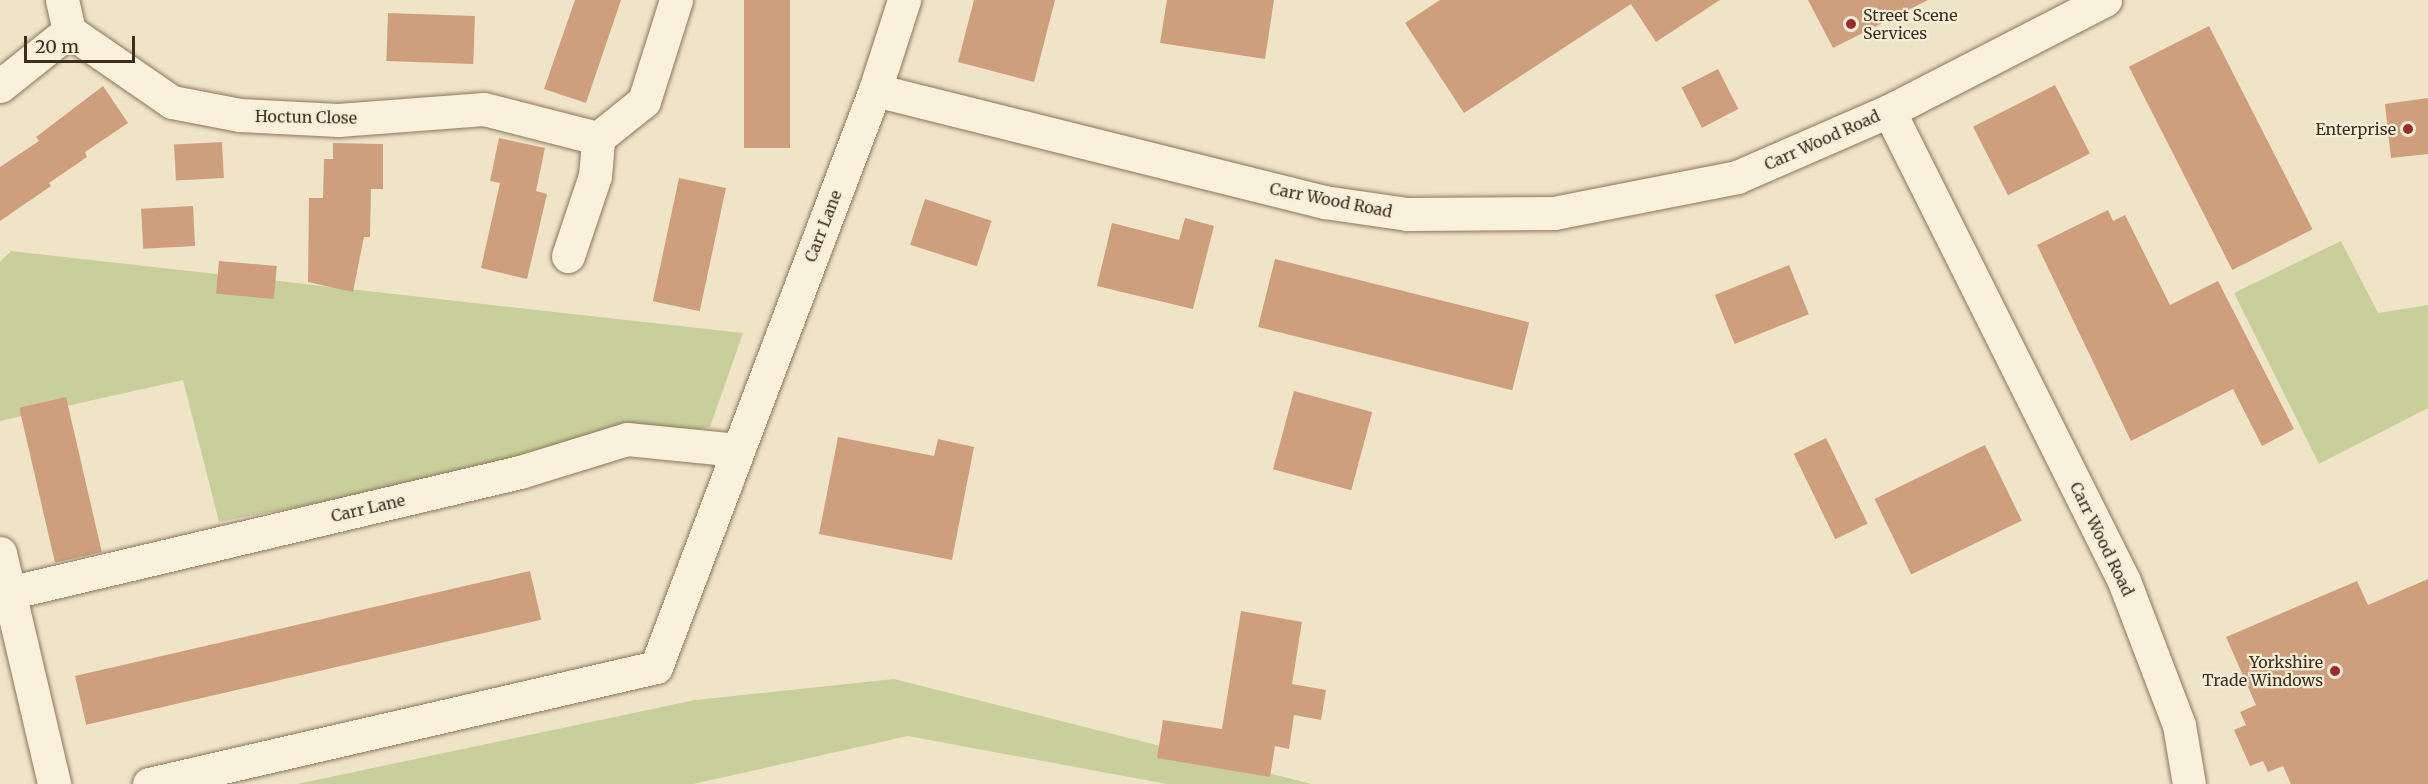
<!DOCTYPE html>
<style>
body{margin:0}
#map{position:relative;width:2428px;height:784px;overflow:hidden;background:#f0e4c8;font-family:Merriweather,serif}
div>[style]{position:absolute}
.green>*{inset:0;background:#c9cf9b}
.building>*{inset:0;background:#cf9f7d;transform-origin:0 0}
.roads{filter:drop-shadow(0 0 2px #8d765c) drop-shadow(0 0 2px #8d765c)}
.minor>*{height:33px;margin:-16.5px;padding:0 16.5px;transform-origin:16.5px;border-radius:16.5px;background:#faf1dc}
.dots>*{width:16px;height:16px;translate:-50% -50%;box-sizing:border-box;border:3px solid #f7eed8;border-radius:50%}
span{translate:-50% -50%;white-space:nowrap;text-align:center;line-height:1.15;-webkit-text-stroke:4.5px #f7eed8;paint-order:stroke}
.poi-label{font-size:16px;color:#3d2e20}
.left{translate:0 -50%;text-align:left}
.right{translate:-100% -50%;text-align:right}
.street-label{font-size:16px;color:#3d2e20}
.scale{position:absolute;left:24px;top:36px;width:111px;height:27px;box-sizing:border-box;border:3px solid #3d2e20;border-top:0;padding-left:8px;font-size:18px;line-height:21px;white-space:nowrap;color:#3d2e20;-webkit-text-stroke:4px #f7eed8;paint-order:stroke}
</style>
<div id="map">
<div class="green">
<div style="clip-path:polygon(2341px 241px,2378px 313px,2428px 305px,2428px 408px,2319px 464px,2234px 293px)"></div>
<div style="clip-path:polygon(11px 251px,743px 333px,710px 427px,219px 522px,183px 380px,0 421px,0 262px)"></div>
<div style="clip-path:polygon(894px 679px,1312px 784px,1167px 784px,908px 736px,693px 784px,297px 784px,695px 700px)"></div>
</div>
<div class="building">
<div style="clip-path:polygon(575px 0,621px 0,586px 103px,544px 89px)"></div>
<div style="left:744px;top:0;width:46px;height:148px"></div>
<div style="clip-path:polygon(974px 0,1055px 0,1034px 82px,958px 62px)"></div>
<div style="clip-path:polygon(1167px 0,1274px 0,1265px 59px,1160px 43px)"></div>
<div style="clip-path:polygon(1440px 0,1720px 0,1656px 42px,1631px 4px,1464px 113px,1405px 23px)"></div>
<div style="clip-path:polygon(1808px 0,1928px 0,1833px 48px)"></div>
<div style="left:388px;top:13px;width:87px;height:48px;rotate:2deg"></div>
<div style="left:2209px;top:26px;width:228px;height:90px;rotate:63deg"></div>
<div style="left:1718px;top:69px;width:45px;height:41px;rotate:63deg"></div>
<div style="left:2055px;top:85px;width:77px;height:92px;rotate:63deg"></div>
<div style="clip-path:polygon(103px 86px,128px 123px,85px 152px,87px 157px,49px 183px,51px 186px,0 221px,0 167px,39px 141px,36px 137px)"></div>
<div style="clip-path:polygon(2428px 98px,2428px 154px,2391px 158px,2385px 104px)"></div>
<div style="clip-path:polygon(499px 138px,545px 148px,536px 191px,547px 194px,527px 279px,481px 268px,500px 183px,490px 181px)"></div>
<div style="left:222px;top:142px;width:36px;height:48px;rotate:87deg"></div>
<div style="clip-path:polygon(333px 143px,383px 144px,383px 189px,371px 189px,370px 237px,364px 237px,353px 292px,308px 282px,309px 198px,323px 198px,324px 159px,333px 159px)"></div>
<div style="left:679px;top:178px;width:48px;height:126px;rotate:12deg"></div>
<div style="left:925px;top:199px;width:70px;height:48px;rotate:18deg"></div>
<div style="left:193px;top:206px;width:40px;height:52px;rotate:87deg"></div>
<div style="clip-path:polygon(2108px 210px,2113px 221px,2125px 215px,2170px 305px,2218px 281px,2294px 429px,2262px 446px,2233px 389px,2131px 441px,2037px 245px)"></div>
<div style="clip-path:polygon(1185px 218px,1214px 226px,1193px 309px,1097px 286px,1112px 223px,1179px 240px)"></div>
<div style="left:1275px;top:259px;width:262px;height:70px;rotate:14deg"></div>
<div style="left:219px;top:261px;width:58px;height:33px;rotate:5deg"></div>
<div style="left:1789px;top:265px;width:53px;height:80px;rotate:68deg"></div>
<div style="left:1294px;top:391px;width:81px;height:81px;rotate:15deg"></div>
<div style="left:66px;top:397px;width:159px;height:48px;rotate:77deg"></div>
<div style="clip-path:polygon(838px 437px,934px 456px,938px 439px,974px 447px,952px 560px,819px 534px)"></div>
<div style="left:1826px;top:438px;width:95px;height:36px;rotate:64deg"></div>
<div style="left:1985px;top:445px;width:84px;height:123px;rotate:64deg"></div>
<div style="left:530px;top:571px;width:50px;height:467px;rotate:77deg"></div>
<div style="clip-path:polygon(2428px 579px,2428px 784px,2291px 784px,2283px 766px,2268px 772px,2263px 761px,2250px 766px,2234px 730px,2246px 725px,2240px 712px,2256px 705px,2226px 637px,2357px 581px,2368px 605px)"></div>
<div style="clip-path:polygon(1241px 611px,1302px 622px,1292px 684px,1326px 690px,1321px 720px,1294px 715px,1289px 749px,1275px 746px,1270px 777px,1157px 758px,1163px 720px,1222px 729px)"></div>
</div>
<div class="roads">
<div class="minor">
<div style="left:62px;top:0;width:32px;rotate:77deg"></div>
<div style="left:69px;top:31px;width:125px;rotate:34.6deg"></div>
<div style="left:172px;top:102px;width:69px;rotate:10.8deg"></div>
<div style="left:240px;top:115px;width:98px;rotate:2.9deg"></div>
<div style="left:338px;top:120px;width:146px;rotate:-4.3deg"></div>
<div style="left:484px;top:109px;width:118px;rotate:14.3deg"></div>
<div style="left:598px;top:138px;width:59px;rotate:-38.8deg"></div>
<div style="left:644px;top:101px;width:106px;rotate:-72.4deg"></div>
<div style="left:0;top:86px;width:88px;rotate:-38.6deg"></div>
<div style="left:875px;top:90px;width:463px;rotate:14deg"></div>
<div style="left:1324px;top:202px;width:84px;rotate:8.2deg"></div>
<div style="left:1407px;top:214px;width:147px;rotate:-0.4deg"></div>
<div style="left:1554px;top:213px;width:187px;rotate:-11.1deg"></div>
<div style="left:1737px;top:177px;width:166px;rotate:-23.5deg"></div>
<div style="left:1889px;top:111px;width:243px;rotate:-27.2deg"></div>
<div style="left:1889px;top:111px;width:525px;rotate:63.43deg"></div>
<div style="left:2124px;top:581px;width:154px;rotate:69.1deg"></div>
<div style="left:2179px;top:725px;width:60px;rotate:80.4deg"></div>
<div style="left:568px;top:256px;width:84px;rotate:-71.4deg"></div>
<div style="left:595px;top:176px;width:38px;rotate:-85deg"></div>
<div style="left:0;top:553px;width:237px;rotate:76.8deg"></div>
<div style="left:0;top:595px;width:534px;rotate:-13.31deg"></div>
<div style="left:520px;top:472px;width:112px;rotate:-17.1deg"></div>
<div style="left:627px;top:439px;width:111px;rotate:5.7deg"></div>
<div style="left:149px;top:784px;width:520px;rotate:-12.99deg"></div>
<div style="left:656px;top:667px;width:617px;rotate:-69.22deg"></div>
<div style="left:875px;top:90px;width:95px;rotate:-72.1deg"></div>
</div>
</div>
<div class="dots">
<div style="left:1851px;top:24px;background:#9e2a2b"></div>
<div style="left:2408px;top:129px;background:#9e2a2b"></div>
<div style="left:2335px;top:671px;background:#9e2a2b"></div>
</div>
<div class="poi-label">
<span class="left" style="left:1863px;top:24px">Street Scene<br>Services</span>
<span class="right" style="left:2396px;top:129px">Enterprise</span>
<span class="right" style="left:2323px;top:671px">Yorkshire<br>Trade Windows</span>
</div>
<div class="street-label">
<span style="left:306px;top:117px;rotate:1deg">Hoctun Close</span>
<span style="left:1822px;top:140px;rotate:-24deg">Carr Wood Road</span>
<span style="left:1331px;top:200px;rotate:11deg">Carr Wood Road</span>
<span style="left:823px;top:226px;rotate:-69deg">Carr Lane</span>
<span style="left:368px;top:508px;rotate:-13deg">Carr Lane</span>
<span style="left:2102px;top:539px;rotate:64deg">Carr Wood Road</span>
</div>
<div class="scale">20 m</div>
</div>
